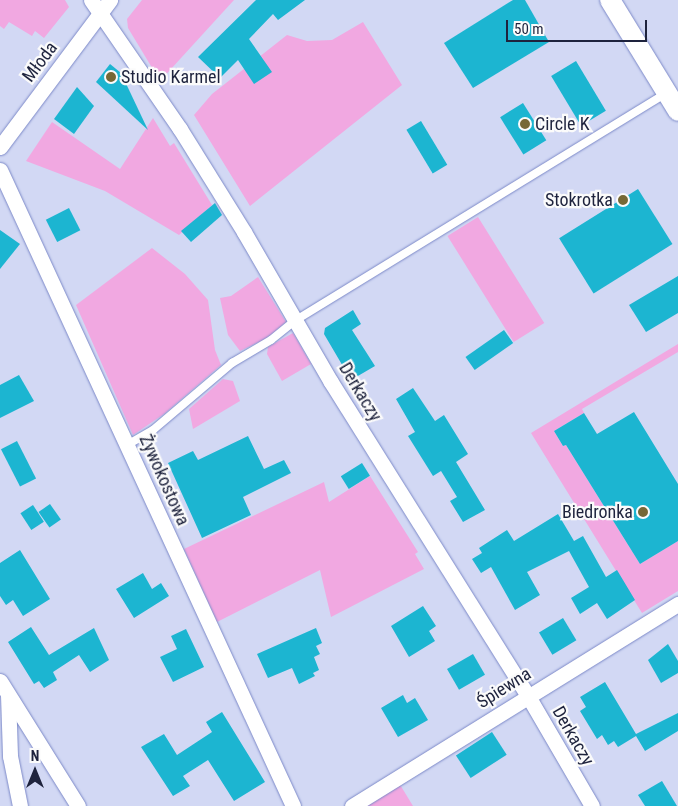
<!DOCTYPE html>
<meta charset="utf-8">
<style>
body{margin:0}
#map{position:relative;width:678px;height:806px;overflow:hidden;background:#d2d8f4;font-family:"Roboto Condensed",sans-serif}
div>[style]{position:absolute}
.green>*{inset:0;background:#f1a8e1;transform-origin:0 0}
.building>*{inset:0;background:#1cb5d1;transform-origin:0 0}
.roads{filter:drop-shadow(0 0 1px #7c89c8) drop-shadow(0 0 1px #7c89c8)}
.lane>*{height:8px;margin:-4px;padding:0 4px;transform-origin:4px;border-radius:4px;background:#fff}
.street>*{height:15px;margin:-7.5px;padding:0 7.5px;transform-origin:7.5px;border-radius:7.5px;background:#fff}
.secondary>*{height:20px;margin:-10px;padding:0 10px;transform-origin:10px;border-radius:10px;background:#fff}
.dots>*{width:14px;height:14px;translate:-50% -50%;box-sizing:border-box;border:2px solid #fbfbfb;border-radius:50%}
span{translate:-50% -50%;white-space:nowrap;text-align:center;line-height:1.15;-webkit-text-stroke:4.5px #fbfbfb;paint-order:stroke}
.street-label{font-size:18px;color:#1e233d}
.poi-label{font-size:18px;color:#1e233d}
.left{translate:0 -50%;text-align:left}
.right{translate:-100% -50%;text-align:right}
.north{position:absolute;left:10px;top:746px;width:50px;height:50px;-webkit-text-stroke:4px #fbfbfb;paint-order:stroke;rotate:0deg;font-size:14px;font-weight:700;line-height:20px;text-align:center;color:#1e233d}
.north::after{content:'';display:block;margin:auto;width:18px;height:22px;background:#1e233d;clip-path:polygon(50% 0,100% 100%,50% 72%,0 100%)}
.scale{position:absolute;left:506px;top:20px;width:141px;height:22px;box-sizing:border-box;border:2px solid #1e233d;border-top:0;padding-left:6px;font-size:15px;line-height:18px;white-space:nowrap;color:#1e233d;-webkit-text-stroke:4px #fbfbfb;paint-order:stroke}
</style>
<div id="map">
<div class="green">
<div style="clip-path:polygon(0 0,65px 0,69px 7px,44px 38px,35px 31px,32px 36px,9px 22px,4px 29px,0 26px)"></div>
<div style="clip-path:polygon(142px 0,234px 0,160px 81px,128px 28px,127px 19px)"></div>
<div style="clip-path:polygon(363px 22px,402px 85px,250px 206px,194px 115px,212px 94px,287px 35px,307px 41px,332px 40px)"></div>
<div style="clip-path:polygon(153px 118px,170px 146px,174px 143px,212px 205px,179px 235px,105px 191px,26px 161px,52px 122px,120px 169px)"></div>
<div style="left:478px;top:217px;width:125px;height:36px;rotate:58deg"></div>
<div style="clip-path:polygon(152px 248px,185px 274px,208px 300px,215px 350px,221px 365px,164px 414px,133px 435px,76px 305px)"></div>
<div style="clip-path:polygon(258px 277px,286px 322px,267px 338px,240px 351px,228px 335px,220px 298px,231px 296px)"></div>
<div style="clip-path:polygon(293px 333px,311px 364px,282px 381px,267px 354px,268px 347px)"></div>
<div style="clip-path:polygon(678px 344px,678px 352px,582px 409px,584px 413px,554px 431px,563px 446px,566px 445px,640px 564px,678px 541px,678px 591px,642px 613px,531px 433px)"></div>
<div style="clip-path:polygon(223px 379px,233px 381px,240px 401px,193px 429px,189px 409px)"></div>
<div style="clip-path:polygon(370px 476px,418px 552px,415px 554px,424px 569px,331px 617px,320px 570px,217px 622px,184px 549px,324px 482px,329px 502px)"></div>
<div style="clip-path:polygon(399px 783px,413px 806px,362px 806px)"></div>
</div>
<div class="building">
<div style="clip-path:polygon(256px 0,305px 0,278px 20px,273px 14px,249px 39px,272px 72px,254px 84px,238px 60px,220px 78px,198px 57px)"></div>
<div style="clip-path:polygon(513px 0,525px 0,549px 42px,473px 88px,444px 43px)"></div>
<div style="left:576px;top:61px;width:58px;height:29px;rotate:59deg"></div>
<div style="clip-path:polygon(110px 64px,121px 73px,148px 130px,96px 82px)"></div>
<div style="clip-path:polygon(77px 87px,94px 106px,74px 134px,54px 119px)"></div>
<div style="left:523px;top:103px;width:44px;height:27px;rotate:58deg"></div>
<div style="left:421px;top:121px;width:51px;height:17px;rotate:59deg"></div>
<div style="left:638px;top:189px;width:65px;height:93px;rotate:58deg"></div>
<div style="clip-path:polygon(215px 203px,222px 215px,191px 242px,181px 231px)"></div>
<div style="left:69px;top:208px;width:25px;height:26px;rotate:63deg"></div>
<div style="clip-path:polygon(0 230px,20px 244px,0 269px)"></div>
<div style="clip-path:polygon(678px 276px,678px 313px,646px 332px,629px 305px)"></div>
<div style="clip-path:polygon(353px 310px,361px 324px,352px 330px,375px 366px,351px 380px,324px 334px,325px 328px)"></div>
<div style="left:504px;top:330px;width:16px;height:47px;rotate:55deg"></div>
<div style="clip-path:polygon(19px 375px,34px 401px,0 418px,0 385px)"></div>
<div style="clip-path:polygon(413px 388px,435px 421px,444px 415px,468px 454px,456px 462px,485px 510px,463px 522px,450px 501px,457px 497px,441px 471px,433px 476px,408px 436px,415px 432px,396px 399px)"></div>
<div style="clip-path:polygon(634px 412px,678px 484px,678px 541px,640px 564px,566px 445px,563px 446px,554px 431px,584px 413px,597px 434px)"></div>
<div style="clip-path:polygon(248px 436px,264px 469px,284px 460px,291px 473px,243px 497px,251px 515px,202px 538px,168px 463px,193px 451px,198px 460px)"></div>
<div style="left:17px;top:441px;width:42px;height:18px;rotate:63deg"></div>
<div style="left:362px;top:463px;width:15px;height:25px;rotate:58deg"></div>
<div style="left:50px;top:504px;width:19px;height:14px;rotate:55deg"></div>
<div style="left:33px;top:505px;width:20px;height:15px;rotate:57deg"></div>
<div style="clip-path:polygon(558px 514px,574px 541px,583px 536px,606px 577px,617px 570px,635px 600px,607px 619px,597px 603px,580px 614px,571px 598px,589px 587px,569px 551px,527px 572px,540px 595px,515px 610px,491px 567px,481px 573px,472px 559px,482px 553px,479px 548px,507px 530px,514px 541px)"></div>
<div style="clip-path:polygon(20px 550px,50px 599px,23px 616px,13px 600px,6px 605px,0 596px,0 563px)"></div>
<div style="clip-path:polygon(143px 573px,152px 589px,161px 583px,169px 596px,134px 618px,116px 589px)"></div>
<div style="clip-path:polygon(423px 606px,436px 626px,429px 631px,435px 641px,409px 657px,391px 626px)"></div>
<div style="left:563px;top:618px;width:26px;height:28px;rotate:59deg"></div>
<div style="clip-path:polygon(31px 627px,49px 655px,94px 628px,109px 660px,90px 672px,79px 655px,53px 672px,57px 680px,44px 688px,39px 681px,34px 684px,8px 642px)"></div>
<div style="clip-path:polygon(316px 628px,322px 643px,316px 646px,320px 654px,314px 657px,319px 670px,313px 673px,315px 676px,299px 684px,292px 668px,268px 678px,257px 654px)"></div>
<div style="clip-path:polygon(186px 629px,204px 667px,173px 682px,160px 657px,177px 649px,171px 636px)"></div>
<div style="clip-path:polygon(668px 644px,678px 661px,678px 673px,661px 683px,648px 660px)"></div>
<div style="left:473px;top:654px;width:24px;height:30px;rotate:60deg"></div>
<div style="clip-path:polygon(605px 682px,636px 734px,678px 713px,678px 731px,645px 751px,636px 736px,618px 747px,614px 741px,608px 745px,602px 735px,597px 739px,580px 711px,586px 707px,580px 697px)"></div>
<div style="clip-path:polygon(403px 695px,407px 703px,415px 698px,428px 720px,398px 737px,381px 708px)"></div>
<div style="clip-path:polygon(222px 712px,265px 782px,234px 801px,208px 760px,183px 776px,190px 786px,173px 796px,141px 747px,164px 734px,177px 755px,212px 732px,206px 722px)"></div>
<div style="left:492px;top:732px;width:27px;height:43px;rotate:57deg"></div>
<div style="clip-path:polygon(662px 781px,677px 806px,645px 806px,638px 795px)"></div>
</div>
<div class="roads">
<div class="lane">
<div style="left:127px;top:445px;width:30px;rotate:-30deg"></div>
<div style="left:153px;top:430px;width:104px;rotate:-40.3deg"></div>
<div style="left:232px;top:363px;width:45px;rotate:-30.5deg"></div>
<div style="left:271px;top:340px;width:32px;rotate:-39deg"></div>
<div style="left:296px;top:320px;width:434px;rotate:-31.5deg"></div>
</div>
<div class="street">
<div style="left:91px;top:0;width:157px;rotate:55.4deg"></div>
<div style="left:180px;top:129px;width:121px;rotate:58.1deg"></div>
<div style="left:244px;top:232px;width:173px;rotate:59.9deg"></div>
<div style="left:331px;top:382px;width:371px;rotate:57.9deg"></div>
<div style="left:528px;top:696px;width:127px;rotate:59.8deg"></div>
<div style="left:0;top:147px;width:184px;rotate:-53.2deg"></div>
<div style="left:0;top:170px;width:700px;rotate:65.26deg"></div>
<div style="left:0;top:681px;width:147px;rotate:58deg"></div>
<div style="left:8px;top:695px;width:61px;rotate:88.1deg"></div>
<div style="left:10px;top:756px;width:51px;rotate:78.7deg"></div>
<div style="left:352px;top:806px;width:384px;rotate:-31.8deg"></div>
</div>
<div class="secondary">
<div style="left:610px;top:0;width:130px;rotate:58.5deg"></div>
</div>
</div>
<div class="dots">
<div style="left:111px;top:77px;background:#766836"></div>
<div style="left:525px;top:124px;background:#766836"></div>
<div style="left:623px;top:200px;background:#766836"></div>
<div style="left:643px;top:512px;background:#766836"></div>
</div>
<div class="street-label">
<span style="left:40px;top:62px;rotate:-53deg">Młoda</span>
<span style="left:360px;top:392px;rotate:59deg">Derkaczy</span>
<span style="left:164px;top:480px;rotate:66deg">Żywokostowa</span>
<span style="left:504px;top:688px;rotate:-32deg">Śpiewna</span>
<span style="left:573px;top:736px;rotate:60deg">Derkaczy</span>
</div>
<div class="poi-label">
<span class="left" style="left:121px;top:77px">Studio Karmel</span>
<span class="left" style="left:535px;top:124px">Circle K</span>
<span class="right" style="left:613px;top:200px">Stokrotka</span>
<span class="right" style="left:633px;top:512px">Biedronka</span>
</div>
<div class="north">N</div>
<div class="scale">50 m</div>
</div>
